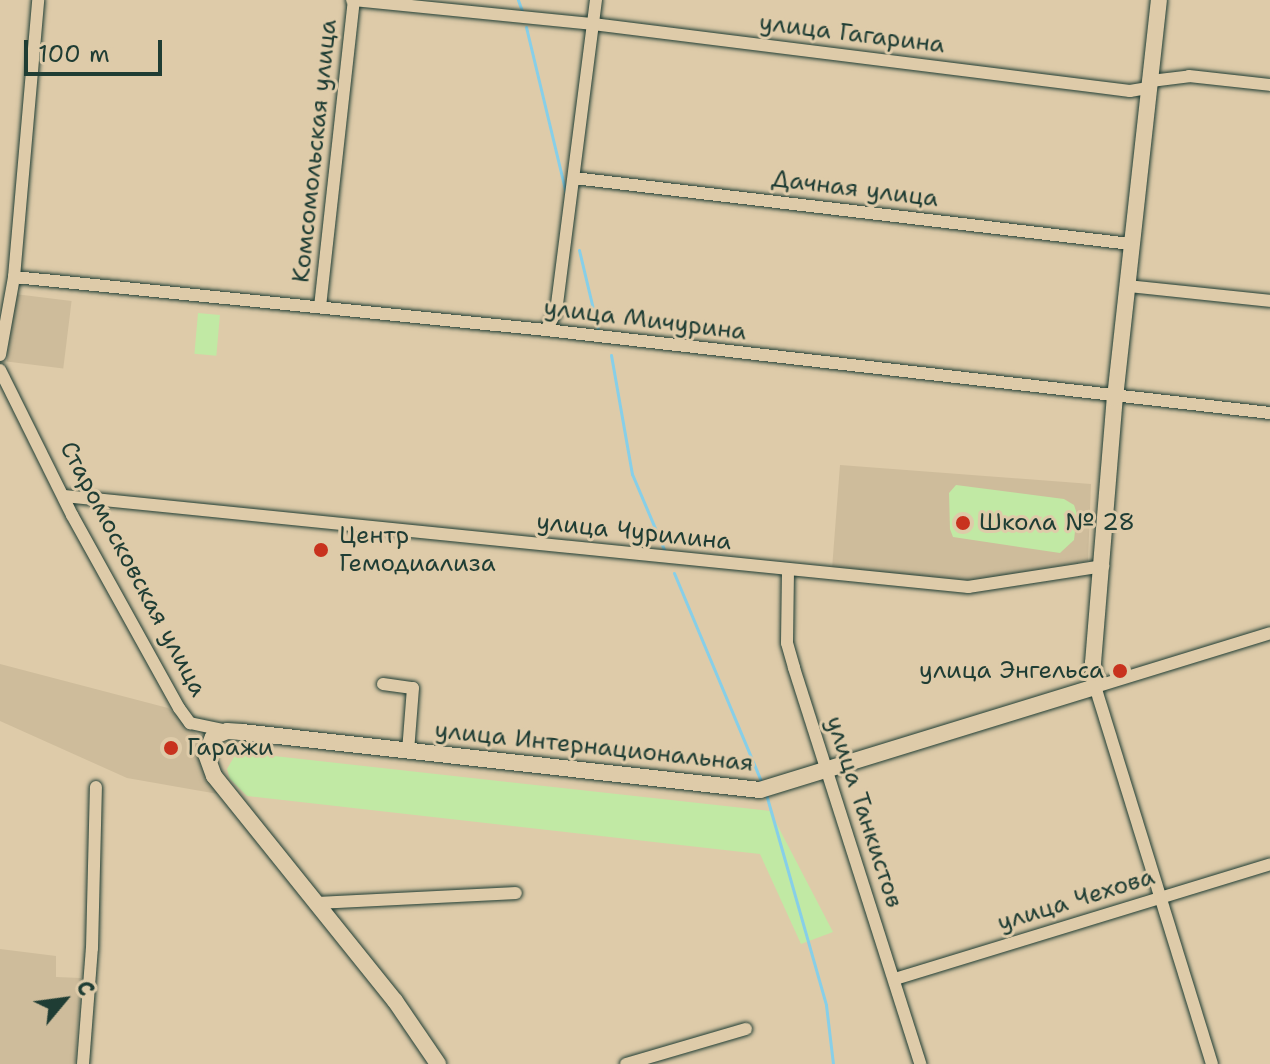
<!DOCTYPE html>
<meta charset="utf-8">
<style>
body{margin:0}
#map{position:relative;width:1270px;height:1064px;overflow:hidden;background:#decba9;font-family:"Shantell Sans",sans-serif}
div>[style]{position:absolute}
.built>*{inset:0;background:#cebc9b;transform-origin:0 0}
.green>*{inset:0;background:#c1e9a4;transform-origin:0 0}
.stream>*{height:3px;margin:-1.5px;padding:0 1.5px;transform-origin:1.5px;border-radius:1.5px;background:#87cfe8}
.roads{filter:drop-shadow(0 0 2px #1f3d34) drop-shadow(0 0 2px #1f3d34)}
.minor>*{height:12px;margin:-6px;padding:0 6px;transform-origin:6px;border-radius:6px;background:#decba9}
.major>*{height:16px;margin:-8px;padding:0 8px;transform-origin:8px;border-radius:8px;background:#decba9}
.dots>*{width:22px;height:22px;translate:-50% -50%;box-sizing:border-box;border:4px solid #decba9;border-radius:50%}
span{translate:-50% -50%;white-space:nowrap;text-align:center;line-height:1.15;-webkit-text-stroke:6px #decba9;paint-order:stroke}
.street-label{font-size:24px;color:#1f3d34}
.poi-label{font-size:24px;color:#1f3d34}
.left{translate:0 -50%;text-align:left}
.right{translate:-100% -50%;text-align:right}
.north{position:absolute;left:24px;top:960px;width:80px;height:80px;-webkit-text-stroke:6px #decba9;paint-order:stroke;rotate:61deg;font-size:22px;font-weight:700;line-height:32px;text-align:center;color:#1f3d34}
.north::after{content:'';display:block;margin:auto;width:28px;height:36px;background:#1f3d34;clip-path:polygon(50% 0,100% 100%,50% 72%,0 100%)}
.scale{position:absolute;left:24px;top:40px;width:138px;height:36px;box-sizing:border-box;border:4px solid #1f3d34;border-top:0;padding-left:10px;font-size:24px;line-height:28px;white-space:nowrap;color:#1f3d34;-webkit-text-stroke:6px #decba9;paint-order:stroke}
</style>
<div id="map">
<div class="built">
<div style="left:15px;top:294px;width:57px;height:68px;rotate:7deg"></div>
<div style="clip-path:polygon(840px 465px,1091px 484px,1088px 561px,973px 581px,832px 569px)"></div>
<div style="clip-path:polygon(0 664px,168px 708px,203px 740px,198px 754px,204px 773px,218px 794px,127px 778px,0 721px)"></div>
<div style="clip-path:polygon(0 949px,56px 956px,56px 977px,81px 978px,75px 1064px,0 1064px)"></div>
</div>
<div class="green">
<div style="left:198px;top:313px;width:22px;height:41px;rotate:5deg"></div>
<div style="clip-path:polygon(956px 485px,1064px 499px,1074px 505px,1077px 514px,1074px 540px,1060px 553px,953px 537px,950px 529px,949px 493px)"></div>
<div style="clip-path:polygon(247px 753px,770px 811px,833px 932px,801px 944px,760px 854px,247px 796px,230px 779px,227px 769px,234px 757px)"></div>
</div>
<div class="stream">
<div style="left:518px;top:0;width:12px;rotate:70deg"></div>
<div style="left:526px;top:27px;width:172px;rotate:76.5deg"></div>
<div style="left:579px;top:250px;width:82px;rotate:76.6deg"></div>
<div style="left:611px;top:355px;width:121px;rotate:80deg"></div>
<div style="left:632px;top:474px;width:87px;rotate:67deg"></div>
<div style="left:674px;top:573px;width:225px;rotate:67.3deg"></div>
<div style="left:766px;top:794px;width:219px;rotate:74.1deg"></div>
<div style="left:826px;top:1005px;width:59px;rotate:83.2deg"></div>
</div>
<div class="roads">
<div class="minor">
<div style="left:352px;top:0;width:242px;rotate:5.7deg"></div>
<div style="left:593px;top:24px;width:541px;rotate:7.11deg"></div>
<div style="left:1130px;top:91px;width:17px;rotate:-10deg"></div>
<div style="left:1147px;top:88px;width:8px;rotate:-60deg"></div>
<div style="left:1151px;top:81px;width:38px;rotate:-7deg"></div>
<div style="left:1189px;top:76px;width:81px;rotate:6.3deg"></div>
<div style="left:574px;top:178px;width:561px;rotate:6.76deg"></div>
<div style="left:14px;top:277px;width:535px;rotate:5.69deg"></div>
<div style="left:546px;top:330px;width:729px;rotate:6.54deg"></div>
<div style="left:1128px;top:286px;width:143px;rotate:6deg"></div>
<div style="left:320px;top:307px;width:309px;rotate:-83.7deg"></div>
<div style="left:546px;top:330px;width:21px;rotate:-61deg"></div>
<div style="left:556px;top:312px;width:315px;rotate:-82.7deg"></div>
<div style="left:0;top:355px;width:79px;rotate:-79.8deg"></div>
<div style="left:14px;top:277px;width:278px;rotate:-85deg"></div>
<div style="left:0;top:370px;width:162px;rotate:63.6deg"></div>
<div style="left:72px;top:515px;width:221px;rotate:61deg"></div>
<div style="left:179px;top:708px;width:19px;rotate:54deg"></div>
<div style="left:190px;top:723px;width:38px;rotate:12deg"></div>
<div style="left:64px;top:496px;width:909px;rotate:5.75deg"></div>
<div style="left:968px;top:587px;width:137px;rotate:-8.8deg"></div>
<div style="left:788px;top:571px;width:72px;rotate:90.8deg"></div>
<div style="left:787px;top:643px;width:26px;rotate:74deg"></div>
<div style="left:794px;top:668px;width:416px;rotate:72.3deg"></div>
<div style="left:383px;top:684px;width:30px;rotate:8deg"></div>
<div style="left:413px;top:688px;width:63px;rotate:94.5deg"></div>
<div style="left:318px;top:903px;width:198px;rotate:-2.9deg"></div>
<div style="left:895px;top:979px;width:392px;rotate:-17deg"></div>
<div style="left:83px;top:1064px;width:116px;rotate:-85.6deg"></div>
<div style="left:92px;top:948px;width:161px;rotate:-88.6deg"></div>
<div style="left:626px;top:1064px;width:125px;rotate:-16.3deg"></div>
<div style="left:1212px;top:1064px;width:395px;rotate:-107.2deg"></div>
<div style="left:1095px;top:687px;width:183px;rotate:-17.1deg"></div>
</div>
<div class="major">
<div style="left:438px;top:1064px;width:76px;rotate:-124.3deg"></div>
<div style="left:395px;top:1001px;width:289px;rotate:-128.8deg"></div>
<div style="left:214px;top:776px;width:23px;rotate:-110deg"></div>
<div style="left:206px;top:754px;width:18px;rotate:-68deg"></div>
<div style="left:213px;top:737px;width:15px;rotate:-23deg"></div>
<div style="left:227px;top:731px;width:15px;rotate:4deg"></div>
<div style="left:242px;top:732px;width:521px;rotate:6.39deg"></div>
<div style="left:760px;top:790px;width:350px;rotate:-17.1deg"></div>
<div style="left:1095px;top:687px;width:24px;rotate:-95deg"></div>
<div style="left:1093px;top:663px;width:266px;rotate:-85.3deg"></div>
<div style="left:1115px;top:398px;width:400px;rotate:-83.7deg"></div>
</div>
</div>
<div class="dots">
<div style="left:963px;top:523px;background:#c8321e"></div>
<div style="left:321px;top:550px;background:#c8321e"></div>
<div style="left:1120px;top:671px;background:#c8321e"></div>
<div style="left:171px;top:748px;background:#c8321e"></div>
</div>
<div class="street-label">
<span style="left:852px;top:34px;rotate:7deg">улица Гагарина</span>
<span style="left:315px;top:151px;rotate:-84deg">Комсомольская улица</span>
<span style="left:855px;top:189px;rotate:7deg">Дачная улица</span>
<span style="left:645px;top:320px;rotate:7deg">улица Мичурина</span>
<span style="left:634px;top:532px;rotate:6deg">улица Чурилина</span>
<span style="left:133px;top:569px;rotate:62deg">Старомосковская улица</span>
<span style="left:594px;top:747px;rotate:6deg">улица Интернациональная</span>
<span style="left:864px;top:812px;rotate:72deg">улица Танкистов</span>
<span style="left:1076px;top:900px;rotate:-17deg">улица Чехова</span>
</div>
<div class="poi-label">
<span class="left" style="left:979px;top:523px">Школа № 28</span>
<span class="left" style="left:339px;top:550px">Центр<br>Гемодиализа</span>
<span class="right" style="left:1104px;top:671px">улица Энгельса</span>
<span class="left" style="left:187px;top:748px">Гаражи</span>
</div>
<div class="north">С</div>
<div class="scale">100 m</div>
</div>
